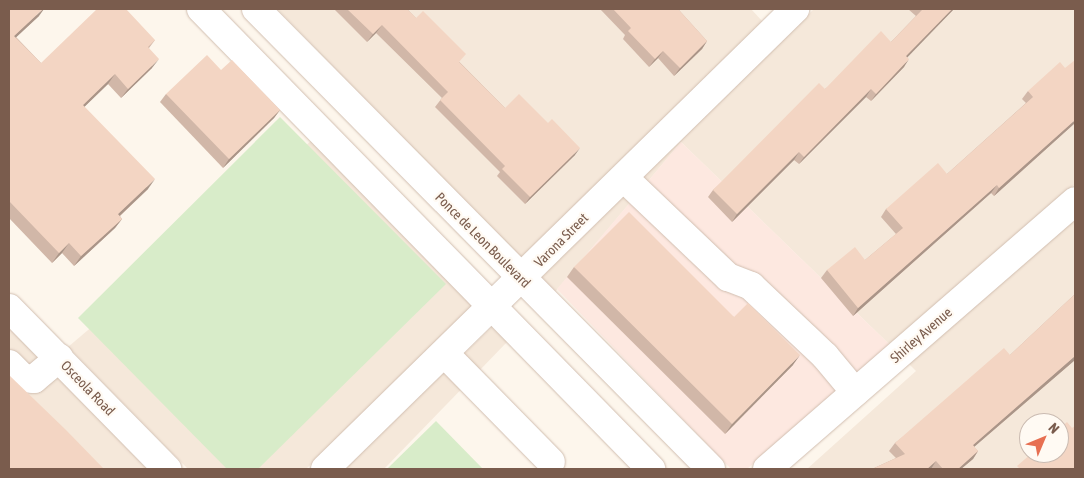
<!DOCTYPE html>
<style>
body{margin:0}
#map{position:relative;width:1084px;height:478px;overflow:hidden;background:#fdf6ec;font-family:"Asap Condensed",sans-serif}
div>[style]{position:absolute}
.residential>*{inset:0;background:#f5e8da}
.commercial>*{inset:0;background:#fde8e0}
.green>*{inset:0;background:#d8ecc9}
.roads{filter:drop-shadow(0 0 1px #d1beb0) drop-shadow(0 0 1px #d1beb0)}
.minor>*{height:28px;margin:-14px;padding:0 14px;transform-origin:14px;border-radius:14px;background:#fff}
.wall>*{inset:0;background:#d1b7a8}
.shaded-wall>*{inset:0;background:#aa9588}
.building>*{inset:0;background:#f3d5c3}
span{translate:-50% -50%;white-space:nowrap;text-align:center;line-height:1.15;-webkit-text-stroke:4.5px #fffaf3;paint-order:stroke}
.street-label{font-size:14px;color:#7a5c4d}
.frame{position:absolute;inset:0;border:10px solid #7a5c4d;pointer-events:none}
.north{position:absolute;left:1019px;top:413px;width:50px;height:50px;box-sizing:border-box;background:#fffaf3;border:1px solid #cabbb1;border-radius:50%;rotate:45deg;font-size:14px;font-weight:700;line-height:20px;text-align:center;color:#7a5c4d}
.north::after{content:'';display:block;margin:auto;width:18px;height:22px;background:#e76f51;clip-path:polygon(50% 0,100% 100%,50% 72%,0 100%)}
</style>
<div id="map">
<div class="residential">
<div style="clip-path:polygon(277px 9px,751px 9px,763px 22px,523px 260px)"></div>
<div style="clip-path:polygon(814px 9px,1075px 9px,1075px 184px,890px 345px,681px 142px,555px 292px,541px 278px)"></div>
<div style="clip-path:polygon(311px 141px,474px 308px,306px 469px,188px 469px,68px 347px)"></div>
<div style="clip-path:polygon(evenodd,1075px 218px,1075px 469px,807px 469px,916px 371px,908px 363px,1075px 218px,1029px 423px,1059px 423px,1059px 453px,1029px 453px,1029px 423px)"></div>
<div style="clip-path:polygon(492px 327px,507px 342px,384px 469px,343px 469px)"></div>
<div style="clip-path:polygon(9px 328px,147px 469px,9px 469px)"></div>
</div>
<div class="commercial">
<div style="clip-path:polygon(681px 142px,890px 345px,747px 469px,731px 469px,557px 289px)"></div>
</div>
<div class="green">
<div style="clip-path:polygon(280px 117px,446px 284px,258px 469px,227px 469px,78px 318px)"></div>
<div style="clip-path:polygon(436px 421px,483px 469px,387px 469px)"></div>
</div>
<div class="roads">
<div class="minor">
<div style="left:201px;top:9px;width:644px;rotate:45.63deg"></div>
<div style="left:256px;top:9px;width:647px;rotate:45.31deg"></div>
<div style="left:624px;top:178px;width:144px;rotate:43.6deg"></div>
<div style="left:728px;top:277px;width:25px;rotate:21deg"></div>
<div style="left:751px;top:286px;width:102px;rotate:43.4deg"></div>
<div style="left:825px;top:356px;width:47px;rotate:50.2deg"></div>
<div style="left:9px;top:308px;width:226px;rotate:45.5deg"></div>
<div style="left:445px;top:354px;width:151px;rotate:45.5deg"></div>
<div style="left:9px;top:364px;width:20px;rotate:45deg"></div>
<div style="left:23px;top:378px;width:11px;rotate:5deg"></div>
<div style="left:34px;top:379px;width:33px;rotate:-40deg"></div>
<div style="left:325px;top:469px;width:658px;rotate:-44.38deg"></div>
<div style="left:767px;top:469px;width:408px;rotate:-41deg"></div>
</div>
</div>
<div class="wall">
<div style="clip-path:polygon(9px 9px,39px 16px,16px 37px,41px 63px,155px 40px,149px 48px,152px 68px,121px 98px,108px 84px,84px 107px,148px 189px,120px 216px,122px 219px,115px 228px,74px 266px,62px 253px,52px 263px,9px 218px)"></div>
<div style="clip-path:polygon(334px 9px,407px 9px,505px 108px,575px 155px,525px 204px,497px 176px,500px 172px,435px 107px,442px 98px,376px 33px,367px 42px)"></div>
<div style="clip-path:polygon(600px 9px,678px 9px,707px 41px,702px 49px,674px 76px,658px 58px,649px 67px,623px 39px,625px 35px)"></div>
<div style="clip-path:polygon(908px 9px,954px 9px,907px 57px,904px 67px,871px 101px,866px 97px,799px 164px,794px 160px,732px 222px,708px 197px,713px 190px,825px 89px,891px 42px,916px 16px)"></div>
<div style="clip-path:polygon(1028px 91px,1075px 123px,994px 196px,991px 193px,853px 316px,821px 278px,827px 270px,865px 260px,896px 234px,881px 217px,886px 209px,947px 174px,1026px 103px,1022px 99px)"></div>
<div style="clip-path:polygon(166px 94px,280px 110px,274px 118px,223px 168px,160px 102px)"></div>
<div style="clip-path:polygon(574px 267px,734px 317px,793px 365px,725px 434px,567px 277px)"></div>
<div style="clip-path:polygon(1075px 294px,1075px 360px,974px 447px,978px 451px,973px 459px,961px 469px,872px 469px,896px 458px,889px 451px,895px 443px,1010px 355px)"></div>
</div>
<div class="shaded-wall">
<div style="clip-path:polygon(43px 9px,44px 9px,39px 16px,9px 44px,14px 36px)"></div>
<div style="clip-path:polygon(952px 9px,954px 9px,901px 64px,906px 56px)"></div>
<div style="clip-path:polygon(382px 25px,376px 33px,367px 42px,373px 34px)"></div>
<div style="clip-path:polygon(707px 41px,702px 49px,674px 76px,680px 68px)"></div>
<div style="clip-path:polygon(663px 51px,658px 58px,649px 67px,655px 59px)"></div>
<div style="clip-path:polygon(159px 59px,152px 68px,121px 98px,128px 89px)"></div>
<div style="clip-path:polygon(909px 59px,904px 67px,871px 101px,876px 94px)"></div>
<div style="clip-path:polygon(115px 74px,108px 84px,76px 115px,83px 105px)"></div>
<div style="clip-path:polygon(871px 89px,866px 97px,799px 164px,804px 157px)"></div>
<div style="clip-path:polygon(280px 110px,274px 118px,223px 168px,229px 159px)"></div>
<div style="clip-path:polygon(1075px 120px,1075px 123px,994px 196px,999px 188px)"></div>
<div style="clip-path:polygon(580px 148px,575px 155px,525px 204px,530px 197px)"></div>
<div style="clip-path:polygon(799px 152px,794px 160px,732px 222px,737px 214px)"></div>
<div style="clip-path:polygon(155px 179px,148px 189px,111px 224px,118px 214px)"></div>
<div style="clip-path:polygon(997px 185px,991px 193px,853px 316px,858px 308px)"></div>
<div style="clip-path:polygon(122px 219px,115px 228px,74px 266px,81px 256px)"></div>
<div style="clip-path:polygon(69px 243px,62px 253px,52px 263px,59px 253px)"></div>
<div style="clip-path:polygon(800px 355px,793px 365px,725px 434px,732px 424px)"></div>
<div style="clip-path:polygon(1075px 356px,1075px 360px,967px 453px,973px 445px)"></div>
<div style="clip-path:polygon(978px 451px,973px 459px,961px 469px,958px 469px)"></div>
<div style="clip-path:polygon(936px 461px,931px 469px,927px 469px)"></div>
</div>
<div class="building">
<div style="clip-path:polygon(9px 9px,43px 9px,14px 36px,41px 63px,97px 9px,126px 9px,155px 40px,148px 47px,159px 59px,128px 89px,115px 74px,83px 105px,155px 179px,118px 214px,122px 219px,81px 256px,69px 243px,59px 253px,9px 201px)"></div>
<div style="clip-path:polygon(347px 9px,407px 9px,416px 18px,423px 11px,466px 54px,459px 62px,505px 108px,519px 94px,548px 123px,552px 119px,580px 148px,530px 197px,502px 169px,505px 166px,440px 100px,448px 92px,382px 25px,373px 34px)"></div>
<div style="clip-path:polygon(613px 9px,678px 9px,707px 41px,680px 68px,663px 51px,655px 59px,628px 31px,631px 28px)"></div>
<div style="clip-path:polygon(921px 9px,952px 9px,906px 56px,909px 59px,876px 94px,871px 89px,804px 157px,799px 152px,737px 214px,713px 190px,819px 83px,825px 89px,881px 31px,891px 42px,922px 10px)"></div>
<div style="clip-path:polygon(207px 55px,221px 70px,232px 60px,280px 110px,229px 159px,166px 94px)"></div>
<div style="clip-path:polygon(1075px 60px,1075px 120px,999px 188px,997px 185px,858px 308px,827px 270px,855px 247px,865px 260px,903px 228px,886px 209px,938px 163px,947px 174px,1033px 97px,1028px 91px,1060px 62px,1065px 68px)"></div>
<div style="clip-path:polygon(629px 212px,734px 317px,748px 303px,800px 355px,732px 424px,574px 267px)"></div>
<div style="clip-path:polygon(1075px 294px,1075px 356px,973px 445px,978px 451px,958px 469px,943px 469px,936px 461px,927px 469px,872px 469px,905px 454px,895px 443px,1004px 348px,1010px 355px)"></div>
<div style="clip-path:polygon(9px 375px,66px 430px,104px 469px,9px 469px)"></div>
<div style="clip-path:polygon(1067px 422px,1072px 428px,1075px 426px,1075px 469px,1020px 469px,1017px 466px,1032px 453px,1059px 453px,1059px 429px)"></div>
</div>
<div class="street-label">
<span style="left:483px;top:240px;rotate:45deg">Ponce de Leon Boulevard</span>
<span style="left:561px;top:240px;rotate:-45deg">Varona Street</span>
<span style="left:921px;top:335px;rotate:-41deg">Shirley Avenue</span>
<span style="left:88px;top:388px;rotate:46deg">Osceola Road</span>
</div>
<div class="frame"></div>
<div class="north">N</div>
</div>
